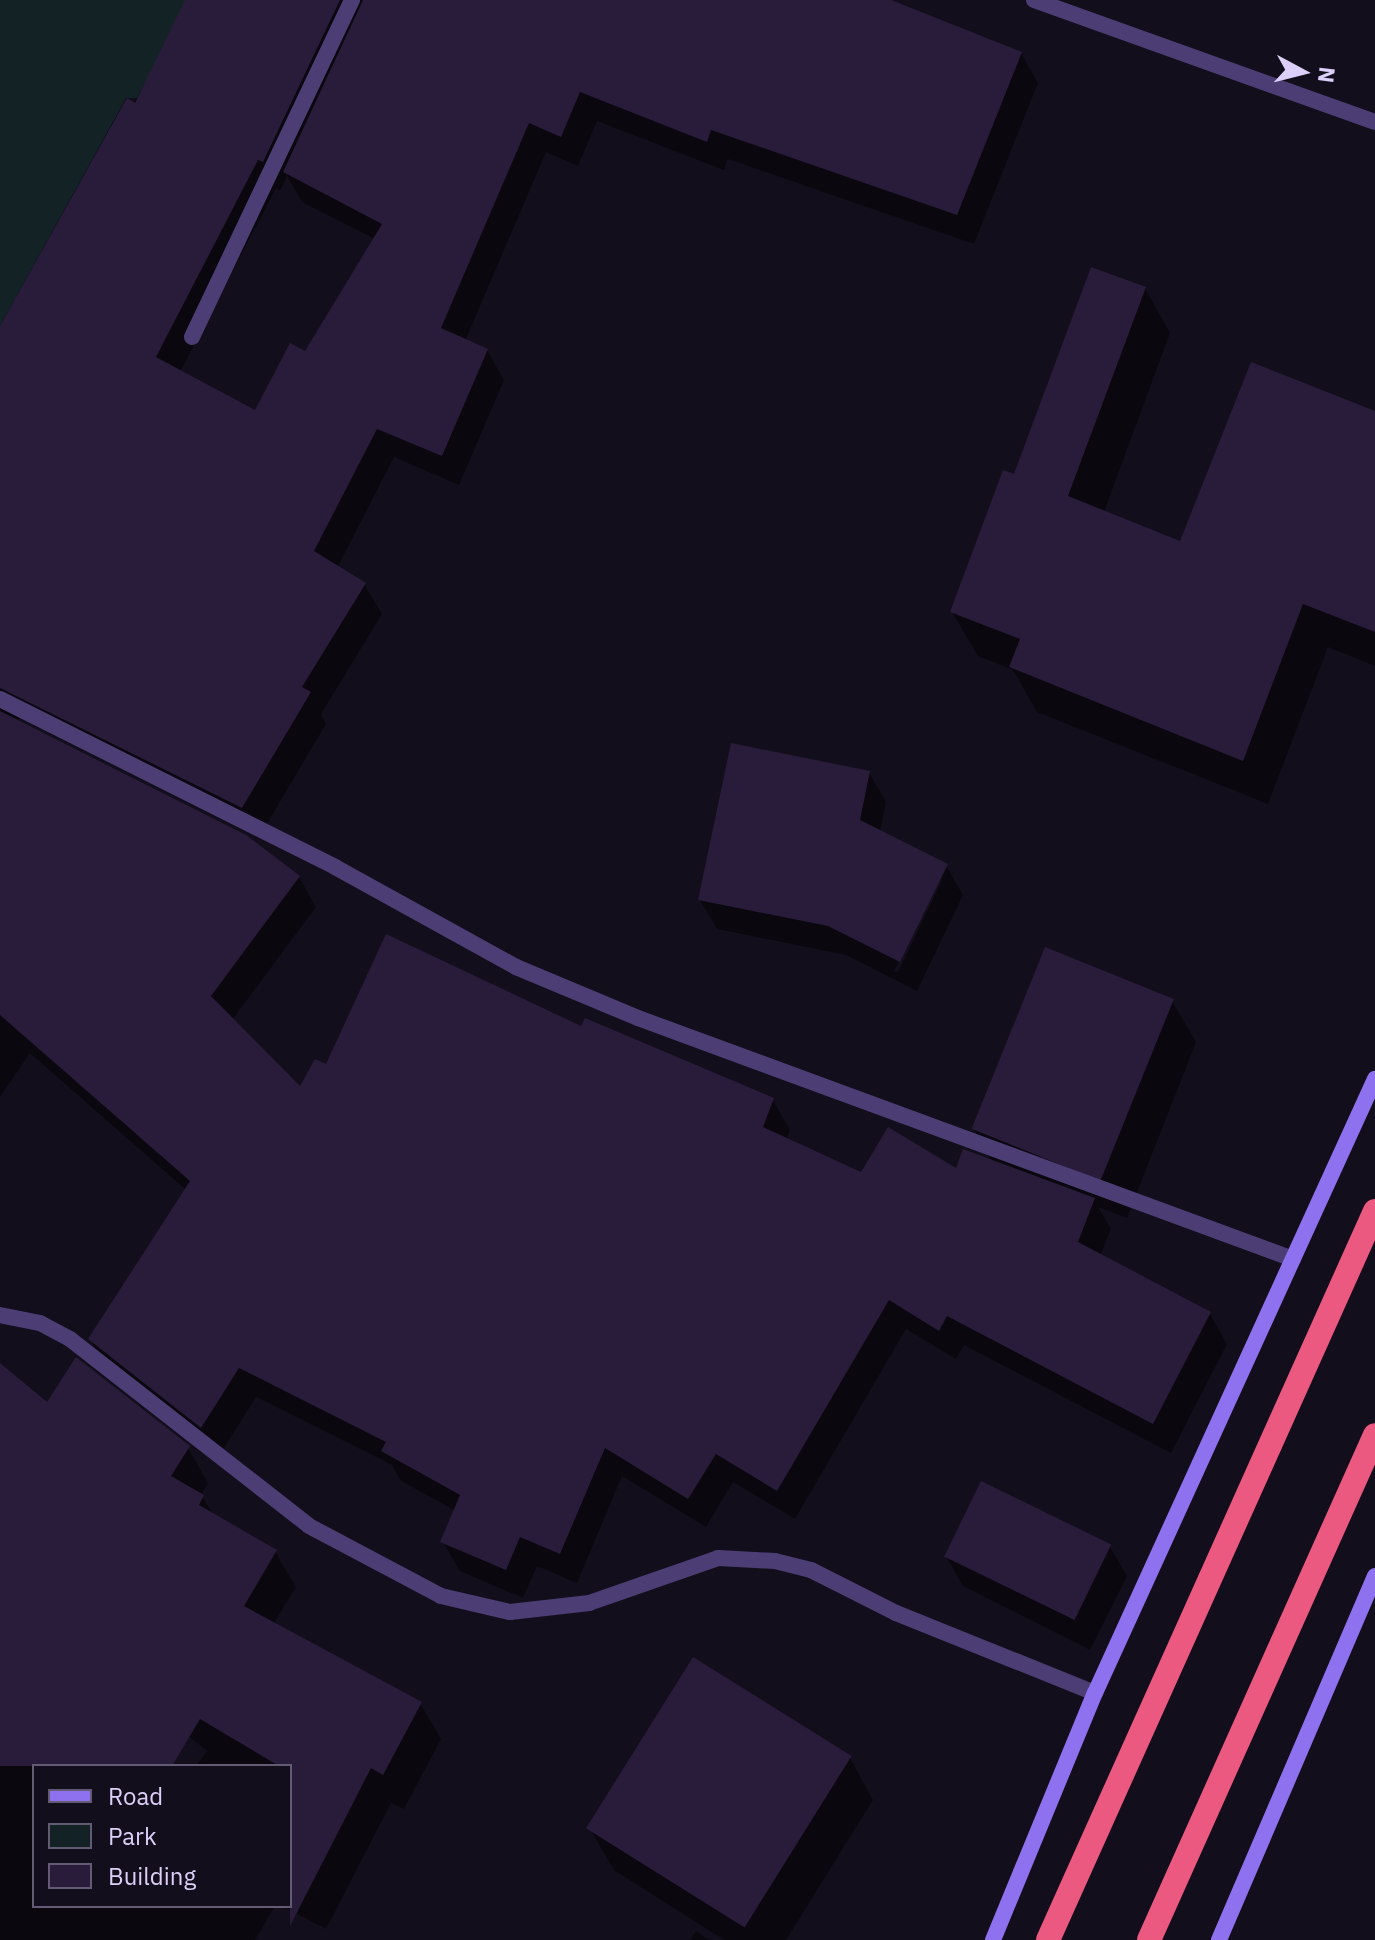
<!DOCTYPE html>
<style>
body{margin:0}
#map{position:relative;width:1375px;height:1940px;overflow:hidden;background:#130e1c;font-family:"IBM Plex Sans",sans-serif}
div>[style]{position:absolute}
.green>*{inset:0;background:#122225}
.shadow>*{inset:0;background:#0007}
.building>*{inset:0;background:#291c3b;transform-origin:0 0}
.street>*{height:16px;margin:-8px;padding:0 8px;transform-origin:8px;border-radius:8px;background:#4c3e75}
.secondary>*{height:16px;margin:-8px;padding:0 8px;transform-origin:8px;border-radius:8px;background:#8e71ee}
.highway>*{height:24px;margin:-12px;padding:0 12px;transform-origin:12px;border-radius:12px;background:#eb5880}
span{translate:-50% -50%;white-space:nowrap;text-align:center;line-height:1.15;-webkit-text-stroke:7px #130e1c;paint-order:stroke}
.legend{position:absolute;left:32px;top:1764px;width:260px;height:144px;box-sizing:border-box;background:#130e1c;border:2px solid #635b74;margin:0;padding:10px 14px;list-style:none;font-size:24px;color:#dccff9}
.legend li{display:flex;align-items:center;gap:16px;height:40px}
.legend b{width:40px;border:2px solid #635b74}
.north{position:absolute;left:1263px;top:32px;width:80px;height:80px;-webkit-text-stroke:6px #130e1c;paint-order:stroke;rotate:97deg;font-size:22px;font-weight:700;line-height:32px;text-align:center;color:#dccff9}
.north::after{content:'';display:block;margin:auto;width:28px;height:36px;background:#dccff9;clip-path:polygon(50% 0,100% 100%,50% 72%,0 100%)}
</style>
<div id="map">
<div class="green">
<div style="clip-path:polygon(0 0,189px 0,138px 98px,126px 98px,0 326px)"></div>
</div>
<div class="shadow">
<div style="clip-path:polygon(evenodd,194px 0,887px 0,1021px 53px,1038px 83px,974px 244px,728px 159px,724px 170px,597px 121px,578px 166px,546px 152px,465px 341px,487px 350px,504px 380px,459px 485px,394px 457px,337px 568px,364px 584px,382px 614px,321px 714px,326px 724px,259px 837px,23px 718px,12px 720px,299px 877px,316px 907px,232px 1020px,300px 1090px,327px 1067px,582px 1029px,773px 1100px,790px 1130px,786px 1140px,862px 1174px,957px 1170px,993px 1163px,974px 1129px,1172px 1001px,1196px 1042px,1127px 1218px,1098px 1207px,1111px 1229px,1100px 1256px,1210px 1314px,1227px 1344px,1171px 1453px,964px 1345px,956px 1359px,906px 1329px,795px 1519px,733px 1482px,706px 1527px,622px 1476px,577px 1583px,537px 1566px,523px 1598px,460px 1571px,443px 1542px,456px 1511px,401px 1481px,392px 1465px,256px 1397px,219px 1456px,107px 1369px,90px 1339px,186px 1190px,30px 1053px,0 1097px,0 331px,194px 0,287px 176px,302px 202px,375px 239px,306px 353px,256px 413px,180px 372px,276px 188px,280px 191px,287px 176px)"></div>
<div style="clip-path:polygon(1145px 288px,1170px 333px,1104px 512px,1181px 544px,1375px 413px,1375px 666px,1328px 647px,1268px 804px,1037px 712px,1013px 670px,978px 656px,952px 612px,1015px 477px)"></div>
<div style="clip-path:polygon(evenodd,869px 773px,886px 802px,880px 832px,946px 866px,963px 895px,917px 991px,846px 955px,717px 929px,700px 900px,869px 773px,938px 880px,942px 880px,898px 972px,894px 971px,938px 880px)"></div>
<div style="clip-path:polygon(0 1366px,47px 1405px,188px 1448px,208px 1483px,201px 1495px,214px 1516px,275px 1552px,296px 1587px,274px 1623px,420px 1703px,441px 1739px,404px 1809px,391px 1803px,326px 1929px,282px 1906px,290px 1906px,290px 1766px,196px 1766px,207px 1751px,0 1583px)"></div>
<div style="clip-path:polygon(1110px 1547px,1127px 1576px,1090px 1650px,963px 1586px,946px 1556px)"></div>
<div style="clip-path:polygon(0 1676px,141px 1766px,34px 1766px,34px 1906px,275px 1906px,255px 1940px,0 1940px)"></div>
<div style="clip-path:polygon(850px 1758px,873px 1800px,786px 1940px,724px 1940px,614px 1870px,590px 1829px)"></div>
<div style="clip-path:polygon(696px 1931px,709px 1940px,690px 1940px)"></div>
</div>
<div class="building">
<div style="clip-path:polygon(185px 0,340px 0,263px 162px,258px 160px,156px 357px,255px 410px,290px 343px,305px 351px,382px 224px,283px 172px,363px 0,891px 0,1022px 52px,957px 215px,711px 130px,707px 142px,580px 92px,561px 137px,529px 123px,441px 328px,488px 349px,442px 456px,377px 429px,314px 551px,366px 583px,302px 687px,311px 692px,242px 808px,0 688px,0 326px,127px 98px,135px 103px)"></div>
<div style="clip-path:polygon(1091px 267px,1146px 287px,1068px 496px,1180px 541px,1251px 362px,1375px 411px,1375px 632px,1303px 604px,1243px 761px,1009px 667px,1020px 639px,950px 612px,1003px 470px,1014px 474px)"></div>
<div style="clip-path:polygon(0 711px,246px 835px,300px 876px,211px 996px,300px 1086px,315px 1059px,326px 1064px,386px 934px,581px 1026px,585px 1018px,774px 1098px,763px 1127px,861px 1172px,888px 1127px,956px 1168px,963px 1149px,1095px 1198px,1078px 1242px,1211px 1312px,1153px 1424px,947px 1316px,939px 1331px,889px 1300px,777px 1491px,716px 1454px,688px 1499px,605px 1448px,560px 1554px,520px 1537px,506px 1570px,440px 1542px,460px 1495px,381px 1451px,386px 1442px,239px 1368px,201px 1428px,88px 1339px,190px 1181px,0 1015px)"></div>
<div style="clip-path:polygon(731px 743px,870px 771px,860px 820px,948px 864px,900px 962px,828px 926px,698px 900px)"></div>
<div style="left:1045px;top:947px;width:139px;height:196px;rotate:22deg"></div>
<div style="clip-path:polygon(76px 1357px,190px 1446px,171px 1476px,204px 1495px,199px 1505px,277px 1550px,244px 1606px,422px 1702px,383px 1775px,371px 1768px,290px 1926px,290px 1766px,279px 1766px,200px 1719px,172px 1766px,0 1766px,0 1363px,47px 1402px)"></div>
<div style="left:981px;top:1481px;width:145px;height:84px;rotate:26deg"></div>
<div style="left:693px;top:1657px;width:187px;height:202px;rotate:32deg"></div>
</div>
<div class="street">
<div style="left:1034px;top:0;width:362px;rotate:19.7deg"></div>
<div style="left:192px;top:337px;width:373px;rotate:-64.6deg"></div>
<div style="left:0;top:699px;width:375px;rotate:26.6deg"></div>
<div style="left:335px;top:867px;width:207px;rotate:28.9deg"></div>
<div style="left:516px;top:967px;width:132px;rotate:22.7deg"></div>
<div style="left:638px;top:1018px;width:698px;rotate:20.2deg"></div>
<div style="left:0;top:1315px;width:41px;rotate:11.3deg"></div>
<div style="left:40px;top:1323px;width:34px;rotate:28deg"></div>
<div style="left:70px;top:1339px;width:303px;rotate:38deg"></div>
<div style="left:309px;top:1526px;width:149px;rotate:27.9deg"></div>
<div style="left:441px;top:1596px;width:71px;rotate:13.1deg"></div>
<div style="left:510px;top:1612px;width:80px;rotate:-6.5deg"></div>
<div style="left:589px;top:1603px;width:137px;rotate:-19.2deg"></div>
<div style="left:718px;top:1558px;width:57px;rotate:3deg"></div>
<div style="left:775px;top:1561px;width:37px;rotate:14deg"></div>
<div style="left:811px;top:1570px;width:95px;rotate:26.8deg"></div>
<div style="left:896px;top:1613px;width:214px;rotate:21.9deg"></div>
</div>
<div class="secondary">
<div style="left:993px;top:1940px;width:267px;rotate:-67.6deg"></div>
<div style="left:1095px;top:1693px;width:675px;rotate:-65.49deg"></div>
<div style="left:1219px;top:1940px;width:396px;rotate:-66.8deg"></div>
</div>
<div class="highway">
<div style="left:1048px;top:1940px;width:799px;rotate:-65.84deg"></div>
<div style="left:1149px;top:1940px;width:553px;rotate:-65.89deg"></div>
</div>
<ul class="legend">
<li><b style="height:10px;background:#8e71ee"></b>Road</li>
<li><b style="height:22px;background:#122225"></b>Park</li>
<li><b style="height:22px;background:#291c3b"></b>Building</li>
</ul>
<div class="north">N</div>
</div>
